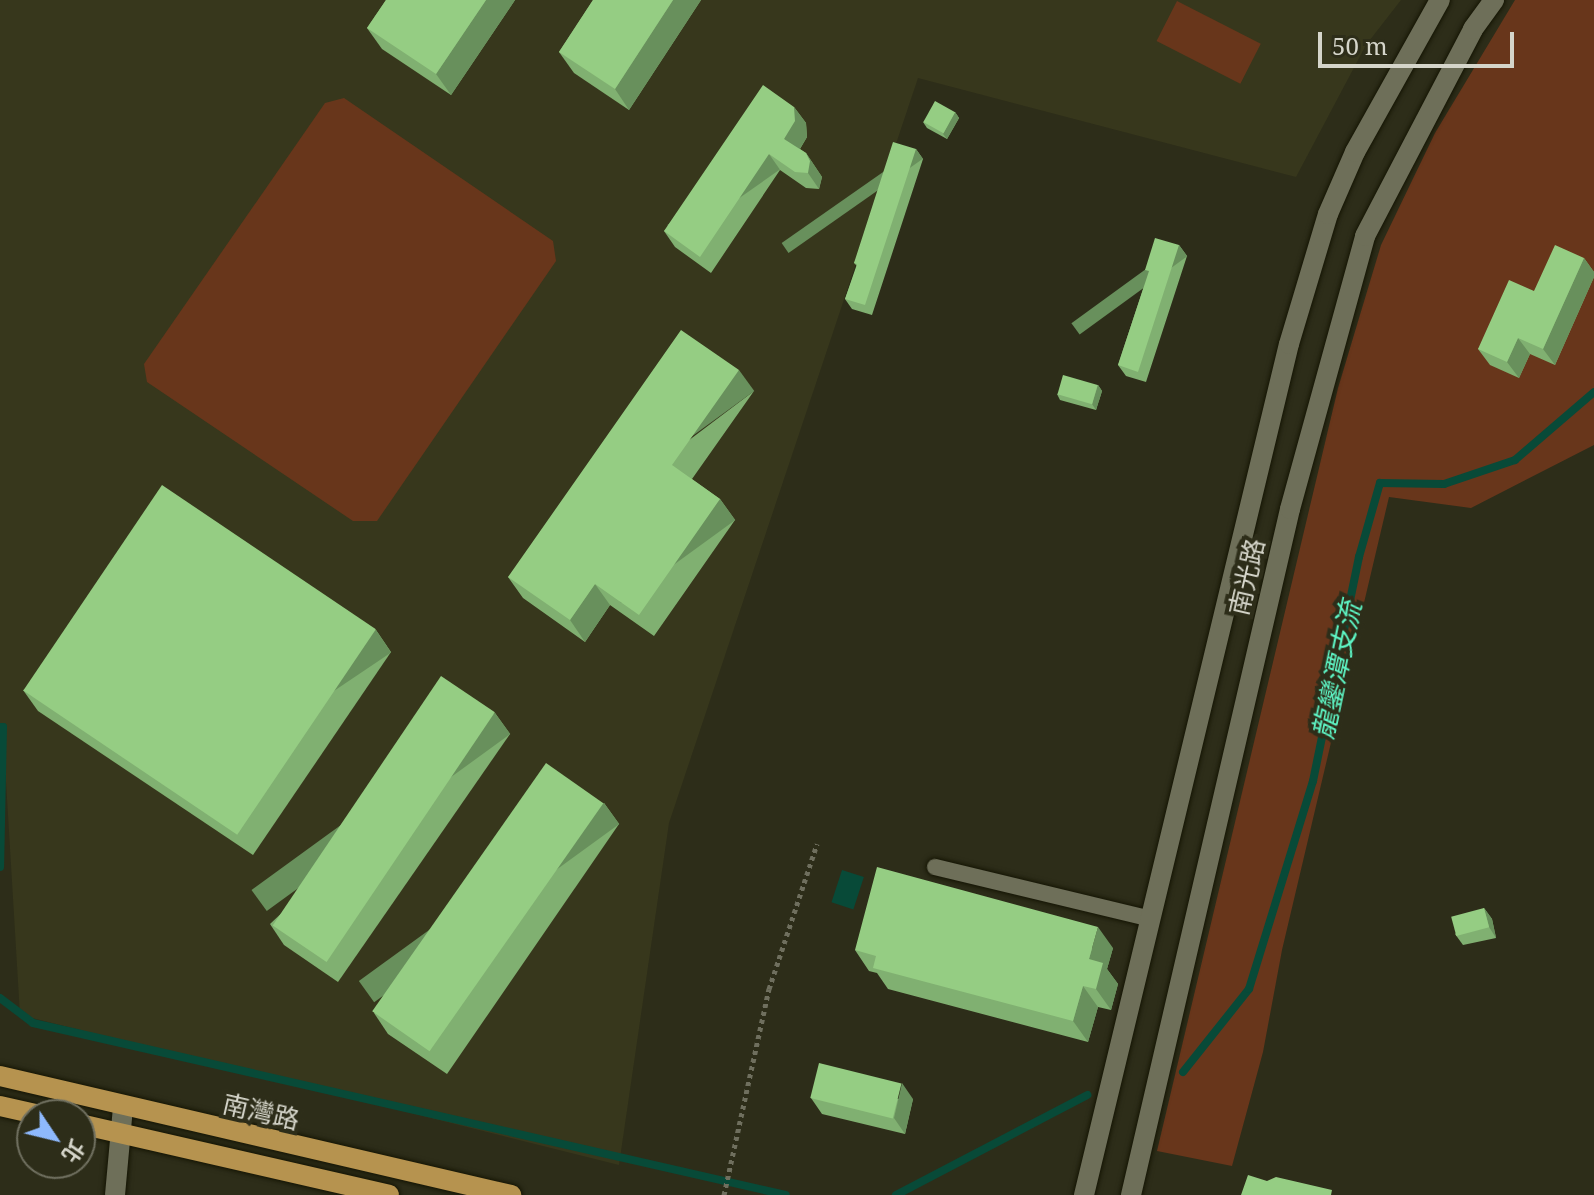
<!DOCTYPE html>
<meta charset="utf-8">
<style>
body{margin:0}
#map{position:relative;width:1594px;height:1195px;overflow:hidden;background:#2d2d19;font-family:"Noto Serif","Noto Sans TC",serif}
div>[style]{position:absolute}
.built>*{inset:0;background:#37371c}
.green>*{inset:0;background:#68361b;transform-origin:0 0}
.water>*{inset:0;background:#084a38;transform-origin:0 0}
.stream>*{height:8px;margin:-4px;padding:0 4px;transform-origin:4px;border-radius:4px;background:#084a38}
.path>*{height:5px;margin-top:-2.5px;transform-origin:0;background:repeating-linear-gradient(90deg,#6f6f5e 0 4px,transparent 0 8px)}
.roads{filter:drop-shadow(0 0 2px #151504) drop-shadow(0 0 2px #151504)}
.service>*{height:16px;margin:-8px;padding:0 8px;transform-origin:8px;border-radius:8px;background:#6e6f59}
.minor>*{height:20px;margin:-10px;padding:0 10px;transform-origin:10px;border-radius:10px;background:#6e6f59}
.tertiary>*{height:20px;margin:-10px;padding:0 10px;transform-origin:10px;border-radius:10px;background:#6e6f59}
.primary>*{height:20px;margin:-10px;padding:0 10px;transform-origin:10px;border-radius:10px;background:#b6934f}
.wall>*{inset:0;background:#80b071}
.shaded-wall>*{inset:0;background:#68905c;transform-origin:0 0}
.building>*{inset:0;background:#95cd83;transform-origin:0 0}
span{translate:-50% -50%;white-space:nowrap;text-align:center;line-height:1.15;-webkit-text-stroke:8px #2d2d19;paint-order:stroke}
.street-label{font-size:26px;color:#d5d5ca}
.water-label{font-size:28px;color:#5ef6c6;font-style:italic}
.north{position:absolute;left:16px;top:1099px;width:80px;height:80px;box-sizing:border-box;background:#2d2d19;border:2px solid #707060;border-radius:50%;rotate:125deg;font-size:22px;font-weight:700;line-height:32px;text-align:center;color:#d5d5ca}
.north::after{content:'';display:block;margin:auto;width:28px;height:36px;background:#8eb9fd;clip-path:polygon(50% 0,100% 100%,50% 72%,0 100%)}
.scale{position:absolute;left:1318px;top:32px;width:196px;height:36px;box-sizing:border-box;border:4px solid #d5d5ca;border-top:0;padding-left:10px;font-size:24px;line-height:28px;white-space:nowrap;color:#d5d5ca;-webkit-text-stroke:6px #2d2d19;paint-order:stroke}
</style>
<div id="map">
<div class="built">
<div style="clip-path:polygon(0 0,1401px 0,1366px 45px,1296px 177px,918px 78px,669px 823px,619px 1165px,20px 1015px,4px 748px,0 747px)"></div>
</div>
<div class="green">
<div style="clip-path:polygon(1515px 0,1594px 0,1594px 445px,1471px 508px,1389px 497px,1282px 950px,1263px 1052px,1232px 1166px,1157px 1151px,1338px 388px,1381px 245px,1435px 133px)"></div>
<div style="left:1177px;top:1px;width:94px;height:45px;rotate:27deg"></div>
<div style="clip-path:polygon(344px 98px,553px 241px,556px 261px,377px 521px,353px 521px,147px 382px,144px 364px,325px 103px)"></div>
</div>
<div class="water">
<div style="left:842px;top:870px;width:23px;height:34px;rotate:18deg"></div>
</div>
<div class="stream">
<div style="left:0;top:727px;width:3px"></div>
<div style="left:3px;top:727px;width:140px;rotate:91.2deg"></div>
<div style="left:0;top:998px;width:41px;rotate:37.1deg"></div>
<div style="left:33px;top:1023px;width:772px;rotate:12.87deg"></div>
<div style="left:1183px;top:1072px;width:106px;rotate:-51.5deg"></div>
<div style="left:1249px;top:989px;width:218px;rotate:-72.9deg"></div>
<div style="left:1313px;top:781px;width:229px;rotate:-78.4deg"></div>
<div style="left:1359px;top:557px;width:77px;rotate:-74.2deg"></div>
<div style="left:1380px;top:483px;width:64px;rotate:0.9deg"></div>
<div style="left:1444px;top:484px;width:75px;rotate:-18.7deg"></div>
<div style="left:1515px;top:460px;width:104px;rotate:-40.7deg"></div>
<div style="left:896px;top:1195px;width:216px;rotate:-27.6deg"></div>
</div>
<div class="path">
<div style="left:724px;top:1195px;width:211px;rotate:-77.7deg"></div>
<div style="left:769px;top:989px;width:153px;rotate:-71.7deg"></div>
</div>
<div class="roads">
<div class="service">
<div style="left:935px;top:867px;width:222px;rotate:13.5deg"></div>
</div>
<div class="minor">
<div style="left:115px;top:1195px;width:88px;rotate:-84.8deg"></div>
</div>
<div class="tertiary">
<div style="left:1084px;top:1195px;width:875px;rotate:-76.46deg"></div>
<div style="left:1289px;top:344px;width:136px;rotate:-73.3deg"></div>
<div style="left:1328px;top:214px;width:68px;rotate:-66.5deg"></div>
<div style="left:1355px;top:152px;width:174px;rotate:-60.8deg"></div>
<div style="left:1131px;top:1195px;width:704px;rotate:-76.95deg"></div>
<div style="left:1290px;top:509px;width:283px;rotate:-74.6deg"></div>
<div style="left:1365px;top:236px;width:233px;rotate:-62.4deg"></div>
<div style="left:1473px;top:29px;width:36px;rotate:-54deg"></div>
</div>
<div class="primary">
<div style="left:0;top:1076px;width:525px;rotate:13.11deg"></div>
<div style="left:0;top:1106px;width:41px;rotate:12.7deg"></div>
<div style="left:80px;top:1124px;width:317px;rotate:12.9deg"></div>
</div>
</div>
<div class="wall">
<div style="clip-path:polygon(386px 0,515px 0,451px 95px,382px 49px,367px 28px)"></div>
<div style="clip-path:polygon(593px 0,701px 0,629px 110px,574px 73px,559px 52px)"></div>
<div style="clip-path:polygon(794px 107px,806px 123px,807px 137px,800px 149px,806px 153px,822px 177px,819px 189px,806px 188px,780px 170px,711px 273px,675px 247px,664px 231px)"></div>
<div style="clip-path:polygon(955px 112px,959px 118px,947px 139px,927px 128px,923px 122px)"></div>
<div style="clip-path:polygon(916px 149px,923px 159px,872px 315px,852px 309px,845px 299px,857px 266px,854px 263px)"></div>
<div style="clip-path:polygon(1179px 245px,1187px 256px,1146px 382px,1126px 376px,1118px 365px,1148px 274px,1145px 270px)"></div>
<div style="clip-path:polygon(1584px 258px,1594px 272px,1594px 277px,1555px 365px,1530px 354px,1519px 378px,1490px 365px,1478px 349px,1534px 291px)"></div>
<div style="clip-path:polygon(1098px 385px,1102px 391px,1096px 410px,1060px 400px,1057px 394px)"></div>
<div style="clip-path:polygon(754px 391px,692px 479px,720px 499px,735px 520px,654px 636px,610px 605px,585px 642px,523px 598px,508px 577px)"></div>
<div style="clip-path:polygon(376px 630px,391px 652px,253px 855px,38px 711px,23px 690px)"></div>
<div style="clip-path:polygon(495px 713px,510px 734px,338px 982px,284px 945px,270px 924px)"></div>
<div style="clip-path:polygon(604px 803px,619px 824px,447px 1074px,388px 1034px,374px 1013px)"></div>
<div style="clip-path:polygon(1484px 908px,1492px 919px,1496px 938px,1463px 945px,1455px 934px)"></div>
<div style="clip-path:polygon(1113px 948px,1107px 969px,1118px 984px,1111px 1010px,1098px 1007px,1088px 1042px,888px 989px,877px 973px,869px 971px,855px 950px)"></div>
<div style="clip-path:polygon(811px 1098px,913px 1099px,905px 1134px,822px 1114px)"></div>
</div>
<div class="shaded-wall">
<div style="clip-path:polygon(486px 0,515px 0,451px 95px,436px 74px)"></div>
<div style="clip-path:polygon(673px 0,701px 0,629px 110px,615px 89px)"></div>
<div style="clip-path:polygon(794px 107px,806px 123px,807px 137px,796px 155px,784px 139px)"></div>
<div style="clip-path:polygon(955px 112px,959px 118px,947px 139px,943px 134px)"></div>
<div style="left:916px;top:149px;width:12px;height:164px;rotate:55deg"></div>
<div style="clip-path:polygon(806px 153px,822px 177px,819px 189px,808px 173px)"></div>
<div style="left:769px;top:154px;width:19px;height:124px;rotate:55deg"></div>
<div style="left:1179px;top:245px;width:14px;height:133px;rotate:54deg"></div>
<div style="clip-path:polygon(1584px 258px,1594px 272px,1594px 277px,1555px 365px,1543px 349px)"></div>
<div style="clip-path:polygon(1518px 338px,1530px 354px,1519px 378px,1507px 362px)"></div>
<div style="left:739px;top:370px;width:26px;height:116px;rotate:54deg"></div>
<div style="clip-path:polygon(1098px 385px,1102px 391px,1096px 410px,1092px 404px)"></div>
<div style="left:720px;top:499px;width:26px;height:141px;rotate:54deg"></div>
<div style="clip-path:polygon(595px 584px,610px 605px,585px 642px,570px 620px)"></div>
<div style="left:376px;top:630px;width:27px;height:246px;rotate:56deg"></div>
<div style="left:495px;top:713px;width:26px;height:301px;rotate:54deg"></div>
<div style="left:604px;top:803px;width:26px;height:303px;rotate:54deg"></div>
<div style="clip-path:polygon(1484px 908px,1492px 919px,1496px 938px,1489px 927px)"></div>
<div style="clip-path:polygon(1098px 927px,1113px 948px,1107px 969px,1118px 984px,1111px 1010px,1096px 989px,1089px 959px)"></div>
<div style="clip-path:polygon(1083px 986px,1098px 1007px,1088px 1042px,1073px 1021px)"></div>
<div style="clip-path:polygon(902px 1083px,913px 1099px,905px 1134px,894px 1118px)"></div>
</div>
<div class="building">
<div style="clip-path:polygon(386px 0,486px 0,436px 74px,367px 28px)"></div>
<div style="clip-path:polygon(593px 0,673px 0,615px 89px,559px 52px)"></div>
<div style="clip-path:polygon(763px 85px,794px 107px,795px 121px,784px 139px,806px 153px,810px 161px,808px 173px,795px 172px,769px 154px,700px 257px,664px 231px)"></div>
<div style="left:935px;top:101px;width:23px;height:24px;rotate:29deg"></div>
<div style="clip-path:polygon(893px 142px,916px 149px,865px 305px,845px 299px,857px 264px,854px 263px)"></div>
<div style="clip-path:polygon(1155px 238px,1179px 245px,1138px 372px,1118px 365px,1149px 271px,1145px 270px)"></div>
<div style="clip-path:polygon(1555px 245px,1584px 258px,1543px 349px,1518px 338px,1507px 362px,1478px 349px,1509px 280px,1534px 291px)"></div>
<div style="clip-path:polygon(681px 330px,739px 370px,672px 465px,720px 499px,639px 615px,595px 584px,570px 620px,508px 577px)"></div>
<div style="left:1063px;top:375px;width:36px;height:20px;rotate:16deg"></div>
<div style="left:162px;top:485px;width:258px;height:248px;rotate:34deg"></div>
<div style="left:441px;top:676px;width:65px;height:301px;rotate:34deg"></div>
<div style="left:546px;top:763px;width:70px;height:303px;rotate:35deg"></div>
<div style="clip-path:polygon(877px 867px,1098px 927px,1089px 959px,1103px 963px,1096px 989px,1083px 986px,1073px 1021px,873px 968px,876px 956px,855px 950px)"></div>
<div style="left:1484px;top:908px;width:20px;height:34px;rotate:75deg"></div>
<div style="left:819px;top:1063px;width:85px;height:36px;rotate:14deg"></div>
<div style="clip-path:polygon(1248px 1175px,1267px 1181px,1276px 1177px,1332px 1190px,1331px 1195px,1241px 1195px)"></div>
</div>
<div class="street-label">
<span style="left:1247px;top:577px;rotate:-77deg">南光路</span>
<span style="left:261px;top:1112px;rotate:13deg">南灣路</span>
</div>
<div class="water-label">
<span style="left:1336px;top:670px;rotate:-78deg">龍鑾潭支流</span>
</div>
<div class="north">北</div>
<div class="scale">50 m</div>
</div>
